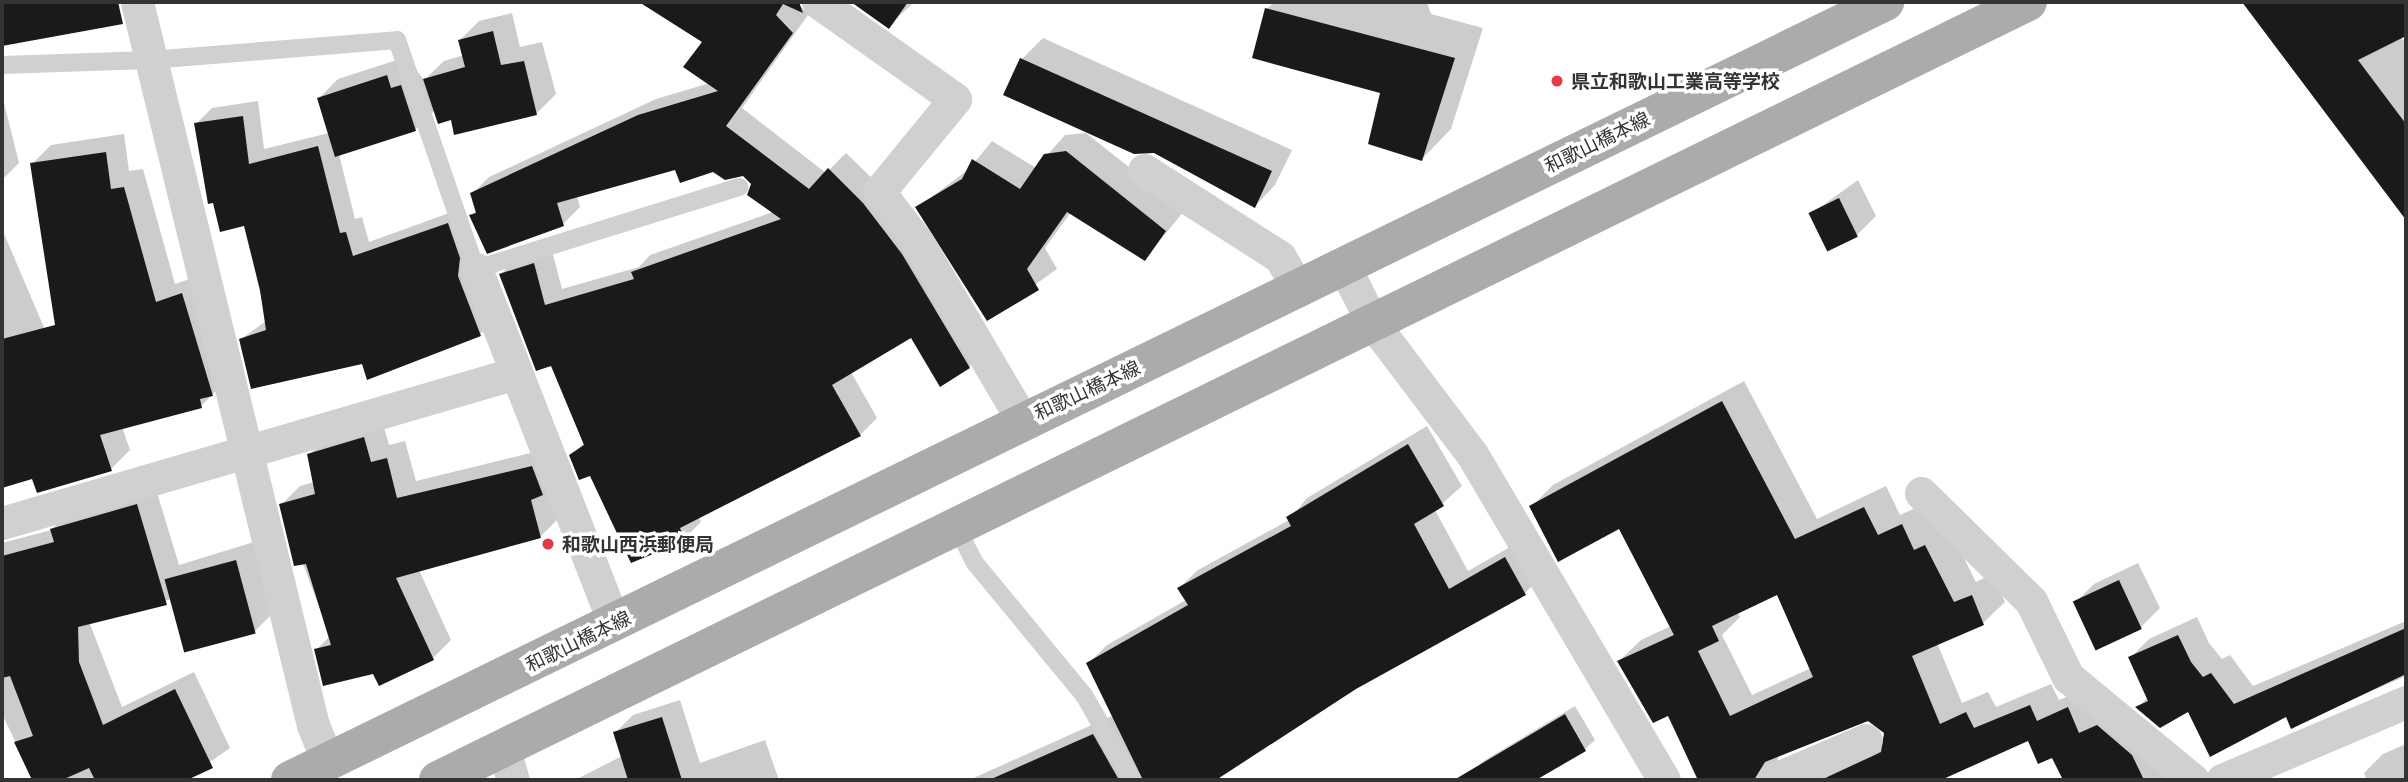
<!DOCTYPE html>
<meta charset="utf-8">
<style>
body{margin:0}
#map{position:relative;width:2408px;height:782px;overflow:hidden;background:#fff;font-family:Lato,"Noto Sans JP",sans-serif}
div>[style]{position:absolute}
.shadow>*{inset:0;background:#0003}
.building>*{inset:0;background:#1a1a1a;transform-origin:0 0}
.service>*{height:18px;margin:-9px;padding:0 9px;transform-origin:9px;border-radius:9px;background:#d0d0d0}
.minor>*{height:33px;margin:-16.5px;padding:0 16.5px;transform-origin:16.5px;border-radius:16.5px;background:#d0d0d0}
.primary>*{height:38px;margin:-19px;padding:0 19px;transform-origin:19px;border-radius:19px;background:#ababab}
.dots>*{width:19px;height:19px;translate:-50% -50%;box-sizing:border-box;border:4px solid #fff;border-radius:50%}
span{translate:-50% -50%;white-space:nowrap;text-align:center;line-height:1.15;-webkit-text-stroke:7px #fff;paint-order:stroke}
.poi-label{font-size:19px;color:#333;font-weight:700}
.left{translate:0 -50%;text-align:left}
.street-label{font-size:19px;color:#333}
.frame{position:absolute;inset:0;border:4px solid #333;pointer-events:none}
</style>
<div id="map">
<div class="shadow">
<div style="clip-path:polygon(2px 2px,111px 2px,90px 28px,2px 44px)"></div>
<div style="clip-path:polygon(670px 2px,797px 2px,808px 15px,742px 108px,826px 173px,846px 153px,880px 186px,986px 350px,969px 367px,911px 336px,851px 372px,877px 418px,860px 435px,699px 517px,701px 522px,684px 539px,571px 456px,585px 442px,552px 364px,501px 274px,518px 257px,551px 247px,562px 289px,639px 267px,650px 255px,773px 212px,744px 174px,677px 168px,577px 196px,580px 207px,563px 224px,472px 215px,477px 210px,472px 194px,489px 177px,656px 99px,710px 83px,704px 41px,665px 8px)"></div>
<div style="clip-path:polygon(854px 2px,914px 2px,889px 26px)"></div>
<div style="clip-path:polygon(1274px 2px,1427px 2px,1431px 14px,1483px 28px,1451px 129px,1422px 159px,1382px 92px,1267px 9px)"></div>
<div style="clip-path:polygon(2245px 2px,2406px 2px,2401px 37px,2406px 44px,2406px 217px)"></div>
<div style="clip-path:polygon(512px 13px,520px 47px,542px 42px,556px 94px,537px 113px,452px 118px,435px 110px,415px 130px,339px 154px,355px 219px,362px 217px,369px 242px,463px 208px,496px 319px,480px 334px,368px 377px,364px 362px,241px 339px,266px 321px,245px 224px,215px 201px,196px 124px,212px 108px,258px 101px,264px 149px,329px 133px,319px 98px,338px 79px,406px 57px,424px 80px,444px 61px,464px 55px,460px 40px,479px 21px)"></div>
<div style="clip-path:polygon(1043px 38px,1292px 150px,1275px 185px,1255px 206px,1154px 152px,1005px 94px,1022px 59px)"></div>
<div style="clip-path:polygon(2px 95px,19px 163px,2px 180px)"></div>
<div style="clip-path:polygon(1086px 133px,1184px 211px,1145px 259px,1071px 212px,1045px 248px,1057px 269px,987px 319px,917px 208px,969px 169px,992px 141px,1036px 168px,1065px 135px)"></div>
<div style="clip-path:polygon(124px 134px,129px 171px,143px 169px,175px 284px,201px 275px,231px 376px,201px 406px,122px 427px,130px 450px,111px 469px,33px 476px,2px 487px,2px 229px,63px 372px,32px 164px,51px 145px)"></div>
<div style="clip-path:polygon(1858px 180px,1876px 216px,1857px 235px,1829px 249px,1812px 213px)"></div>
<div style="clip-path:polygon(evenodd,1744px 381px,1817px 519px,1886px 486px,1900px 515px,1924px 504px,1947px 524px,1976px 582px,1993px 574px,2005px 602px,1983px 623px,1937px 643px,1962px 703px,1988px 692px,1996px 707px,2051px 684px,2059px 700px,2090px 687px,2175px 780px,2065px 780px,2053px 755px,2029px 739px,1932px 780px,1697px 780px,1669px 714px,1619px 661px,1641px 640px,1671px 626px,1620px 527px,1531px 507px,1553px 485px,1744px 381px,1778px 593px,1811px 668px,1752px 695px,1722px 635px,1740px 617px,1737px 612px,1778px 593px,1744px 381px,1858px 721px,1878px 723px,1886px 733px,1882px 743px,1777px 767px,1778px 757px,1858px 721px)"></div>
<div style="clip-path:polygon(382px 420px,389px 445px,405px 441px,416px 481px,551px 448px,559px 518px,541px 536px,419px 570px,451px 640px,433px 658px,374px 671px,316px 650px,330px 636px,281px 505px,300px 486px,314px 482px,309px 455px,328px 436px)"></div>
<div style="clip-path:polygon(1427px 426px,1462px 486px,1435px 510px,1468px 571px,1524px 539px,1544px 574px,1525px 593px,1355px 687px,1211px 780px,969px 780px,1114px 715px,1088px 664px,1107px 645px,1186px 600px,1179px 588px,1198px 570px,1289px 520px,1307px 498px)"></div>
<div style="clip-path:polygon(155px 486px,179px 565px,254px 542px,274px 612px,255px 631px,171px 599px,90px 624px,122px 707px,194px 672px,230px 748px,184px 780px,34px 780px,2px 714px,2px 543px,51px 530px,70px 511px)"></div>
<div style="clip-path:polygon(2138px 563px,2160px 608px,2141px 627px,2075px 603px,2094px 584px)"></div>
<div style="clip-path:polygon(2197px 617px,2209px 643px,2222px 659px,2230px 655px,2253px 686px,2406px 621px,2406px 676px,2292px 726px,2287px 715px,2138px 707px,2148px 697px,2130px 658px,2149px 639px)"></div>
<div style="clip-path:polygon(680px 700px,700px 763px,765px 740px,779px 780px,575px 780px,622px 756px,615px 733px,633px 715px)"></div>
<div style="clip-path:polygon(1575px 706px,1595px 740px,1585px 749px,1532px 780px,1482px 780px,1475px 769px,1485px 760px)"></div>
<div style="clip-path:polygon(2406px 744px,2406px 780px,2367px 780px,2364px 773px,2383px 754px)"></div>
</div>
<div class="building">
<div style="clip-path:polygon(2px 2px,118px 2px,123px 24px,2px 46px)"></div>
<div style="clip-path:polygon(639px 2px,799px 2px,803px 13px,783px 4px,776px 15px,793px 33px,726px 126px,809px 189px,828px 168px,863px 203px,902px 254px,970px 368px,940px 387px,911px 338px,832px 385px,861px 436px,680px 528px,685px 541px,631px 563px,590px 476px,579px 480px,569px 455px,584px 445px,551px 366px,536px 371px,499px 274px,534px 263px,545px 305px,634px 279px,631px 272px,781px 219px,747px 195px,751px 184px,743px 176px,725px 180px,713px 172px,680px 183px,675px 170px,557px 203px,564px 226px,487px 254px,469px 215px,476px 213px,470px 193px,638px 115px,718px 91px,683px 67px,702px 42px)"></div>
<div style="clip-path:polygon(851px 2px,908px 2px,889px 29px)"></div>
<div style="clip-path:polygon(2242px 2px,2406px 2px,2406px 36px,2358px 60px,2406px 124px,2406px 220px)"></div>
<div style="clip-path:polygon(1265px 8px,1455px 58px,1422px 161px,1368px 144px,1380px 93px,1252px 58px)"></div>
<div style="clip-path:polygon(493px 31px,501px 65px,524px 61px,537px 115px,454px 135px,451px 120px,438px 124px,423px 79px,465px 67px,458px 40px)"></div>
<div style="clip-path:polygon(1020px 58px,1272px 171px,1255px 208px,1154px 153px,1134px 154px,1003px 95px)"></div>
<div style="clip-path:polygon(387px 75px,391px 88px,401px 85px,416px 131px,335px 157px,317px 98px)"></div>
<div style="clip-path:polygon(243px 116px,249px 164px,318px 146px,340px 233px,346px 232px,353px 256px,448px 223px,460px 258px,458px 276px,481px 336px,367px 380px,362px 364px,251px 389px,239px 339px,266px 330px,260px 290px,244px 226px,220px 232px,213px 203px,208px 204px,194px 123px)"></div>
<div style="clip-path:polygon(1066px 151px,1166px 231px,1145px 261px,1067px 212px,1027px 269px,1039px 290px,987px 321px,915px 207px,962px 179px,972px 159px,1020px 189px,1044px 154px)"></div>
<div style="clip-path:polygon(106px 152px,111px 189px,124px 187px,156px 302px,182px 293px,213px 396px,200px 399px,202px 408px,100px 435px,112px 471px,37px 493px,32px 479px,2px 488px,2px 339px,55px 325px,30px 163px)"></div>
<div style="left:1839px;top:198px;width:43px;height:34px;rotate:64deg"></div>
<div style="clip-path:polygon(evenodd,1722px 401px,1795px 539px,1864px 507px,1878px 535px,1902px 524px,1914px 550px,1925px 545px,1954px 602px,1972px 595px,1984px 625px,1912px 656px,1940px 724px,1966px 712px,1974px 728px,2030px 705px,2037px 721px,2068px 707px,2079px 733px,2097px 725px,2132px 755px,2144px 780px,2063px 780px,2052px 758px,2038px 764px,2028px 741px,1941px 780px,1821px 780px,1881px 752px,1884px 733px,1868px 721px,1765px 762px,1754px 780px,1698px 780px,1668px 716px,1653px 723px,1617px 661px,1674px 635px,1619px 529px,1558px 562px,1529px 506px,1722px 401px,1777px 595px,1813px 677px,1730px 716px,1698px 651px,1719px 641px,1712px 626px,1777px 595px)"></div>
<div style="clip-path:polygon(364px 437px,371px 462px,387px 458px,397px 498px,532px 466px,543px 495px,531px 500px,541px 538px,396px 578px,434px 660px,379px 686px,373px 674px,323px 686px,314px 649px,331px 645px,306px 564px,294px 566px,279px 504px,315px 494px,307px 454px)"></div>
<div style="clip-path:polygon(1408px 444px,1444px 506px,1414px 524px,1449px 589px,1505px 557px,1526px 595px,1356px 689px,1216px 780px,1143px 780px,1086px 663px,1188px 605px,1177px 588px,1291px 526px,1286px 517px)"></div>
<div style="clip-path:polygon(137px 504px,167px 605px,78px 627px,79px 662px,103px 725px,175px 689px,213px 768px,187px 780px,95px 780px,89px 768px,62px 780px,32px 780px,14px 742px,33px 736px,10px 676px,2px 678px,2px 556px,54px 542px,50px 529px)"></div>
<div style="left:236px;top:560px;width:76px;height:74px;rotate:75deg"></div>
<div style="left:2119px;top:580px;width:54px;height:51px;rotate:65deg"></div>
<div style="clip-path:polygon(2406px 628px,2406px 674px,2291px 729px,2286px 717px,2210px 757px,2188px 712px,2160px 728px,2135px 707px,2148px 701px,2128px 657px,2178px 635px,2191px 662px,2203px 677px,2211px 673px,2234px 704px)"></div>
<div style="clip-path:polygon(1565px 714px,1586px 751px,1536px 780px,1454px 780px)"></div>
<div style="clip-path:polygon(662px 717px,682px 780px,628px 780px,613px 732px)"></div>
<div style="clip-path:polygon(1093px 734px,1119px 780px,989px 780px)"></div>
</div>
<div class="service">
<div style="left:2px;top:65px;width:148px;rotate:-1.9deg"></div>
<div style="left:150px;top:60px;width:248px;rotate:-4.6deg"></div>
<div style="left:397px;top:40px;width:242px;rotate:71deg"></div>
<div style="left:476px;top:269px;width:276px;rotate:-17.3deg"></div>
<div style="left:957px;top:528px;width:39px;rotate:63deg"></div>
<div style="left:975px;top:563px;width:171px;rotate:50.5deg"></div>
<div style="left:1084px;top:695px;width:98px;rotate:60.5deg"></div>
</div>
<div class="minor">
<div style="left:137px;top:2px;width:744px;rotate:76.32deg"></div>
<div style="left:313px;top:725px;width:40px;rotate:68deg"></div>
<div style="left:818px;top:2px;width:168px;rotate:35.3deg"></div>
<div style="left:955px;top:99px;width:120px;rotate:129.3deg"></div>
<div style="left:879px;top:192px;width:64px;rotate:52.6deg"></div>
<div style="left:918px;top:243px;width:207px;rotate:59.5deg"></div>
<div style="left:1144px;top:170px;width:161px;rotate:32.6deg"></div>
<div style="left:1280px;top:257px;width:38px;rotate:60deg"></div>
<div style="left:1344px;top:266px;width:63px;rotate:63.4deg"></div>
<div style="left:1372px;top:322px;width:166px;rotate:52.9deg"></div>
<div style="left:1472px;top:454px;width:378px;rotate:59.5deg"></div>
<div style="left:476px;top:269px;width:380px;rotate:68.7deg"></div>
<div style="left:1921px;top:493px;width:154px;rotate:44.5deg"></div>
<div style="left:2031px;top:601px;width:85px;rotate:64deg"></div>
<div style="left:2068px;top:677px;width:162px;rotate:39.5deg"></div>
<div style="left:2px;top:523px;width:535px;rotate:-16.27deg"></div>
<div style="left:504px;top:749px;width:32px;rotate:74deg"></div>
<div style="left:1773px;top:780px;width:101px;rotate:-23.3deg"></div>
<div style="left:2222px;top:780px;width:200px;rotate:-23deg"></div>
</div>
<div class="primary">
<div style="left:290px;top:780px;width:1775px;rotate:-26deg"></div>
<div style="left:438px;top:780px;width:1770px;rotate:-26.07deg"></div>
</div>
<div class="dots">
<div style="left:1557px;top:81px;background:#e63946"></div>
<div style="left:548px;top:544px;background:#e63946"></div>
</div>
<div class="poi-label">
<span class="left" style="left:1571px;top:81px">県立和歌山工業高等学校</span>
<span class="left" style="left:562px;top:544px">和歌山西浜郵便局</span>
</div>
<div class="street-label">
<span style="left:1597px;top:142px;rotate:-26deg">和歌山橋本線</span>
<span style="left:1087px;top:390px;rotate:-25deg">和歌山橋本線</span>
<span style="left:578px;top:641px;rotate:-26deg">和歌山橋本線</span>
</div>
<div class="frame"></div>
</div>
